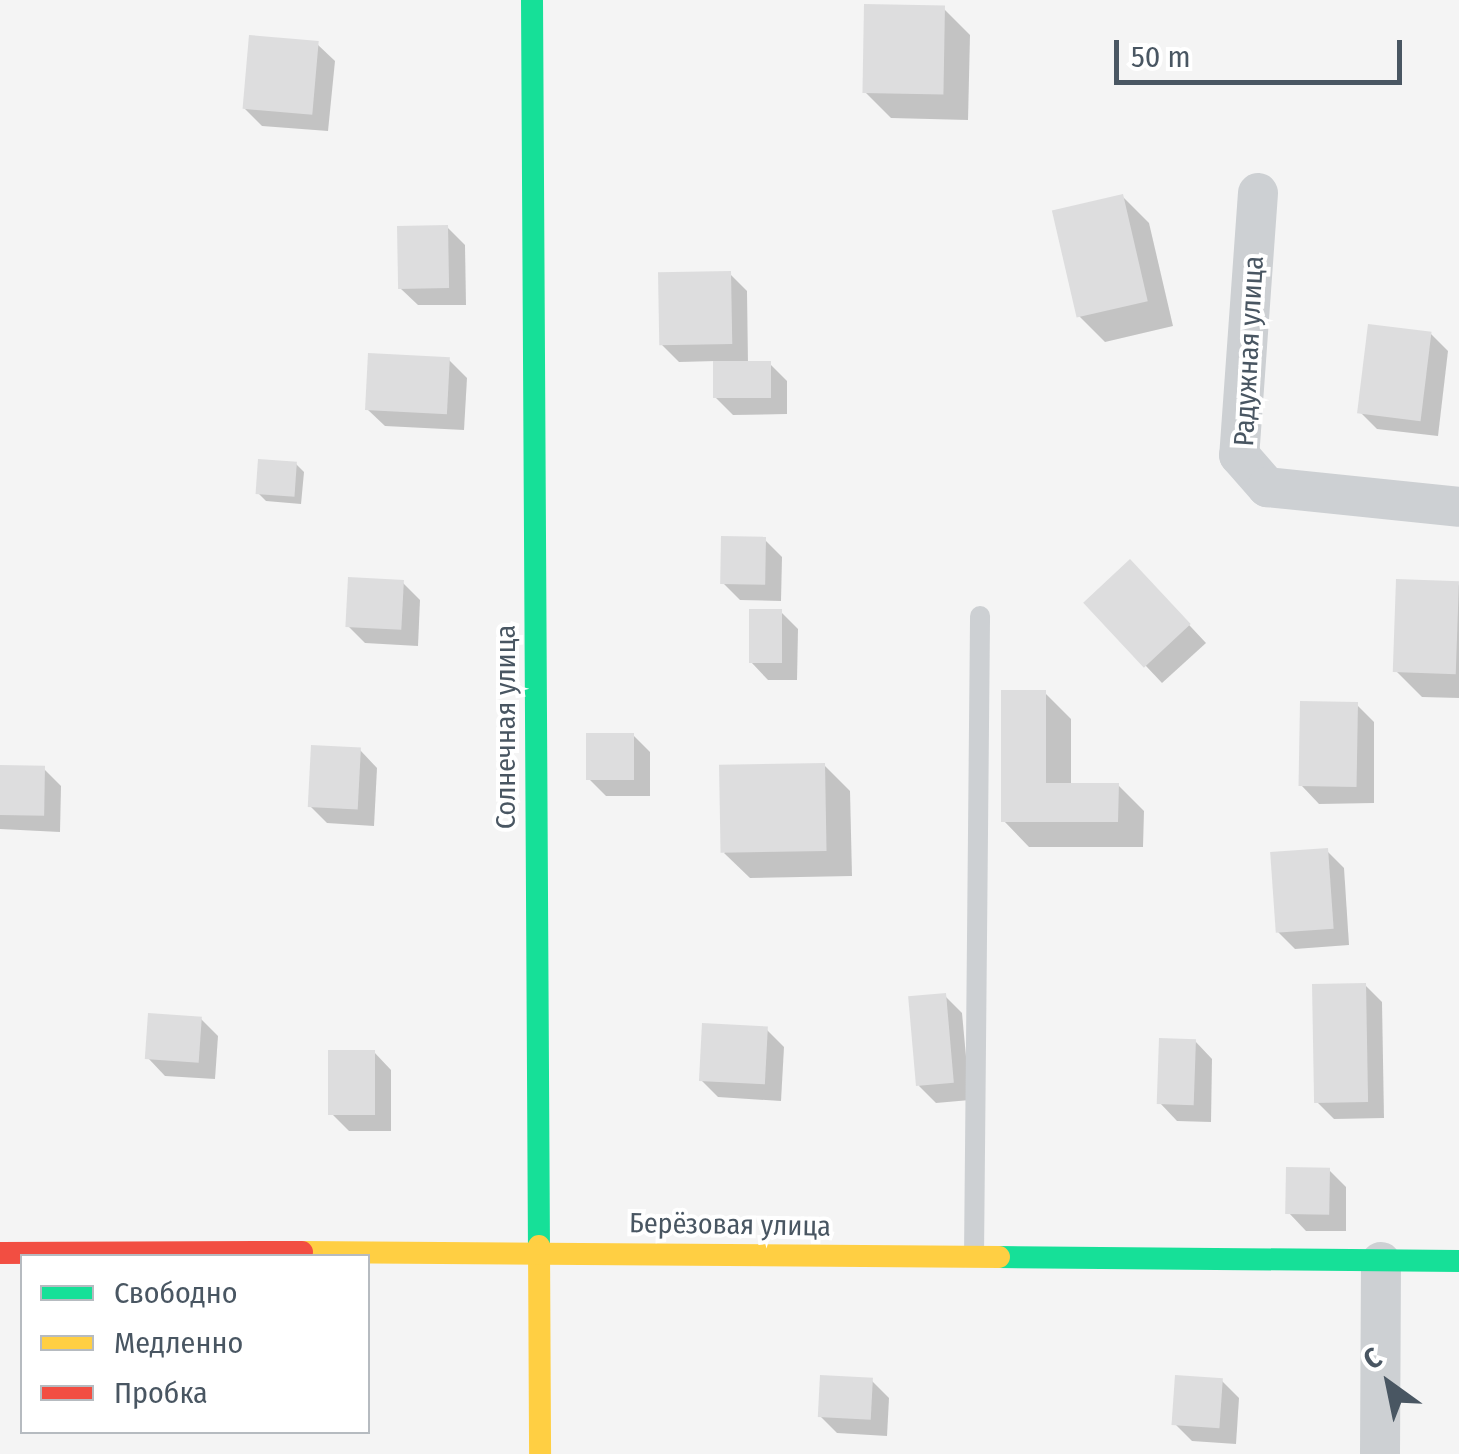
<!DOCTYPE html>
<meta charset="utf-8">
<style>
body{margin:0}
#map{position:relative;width:1459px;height:1454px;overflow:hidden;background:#f4f4f4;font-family:"Fira Sans Condensed",sans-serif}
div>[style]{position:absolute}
.shadow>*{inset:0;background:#0003}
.building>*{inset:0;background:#ddddde;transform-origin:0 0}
.lane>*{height:20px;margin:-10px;padding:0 10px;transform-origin:10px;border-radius:10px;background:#cdd0d3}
.street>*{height:40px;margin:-20px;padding:0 20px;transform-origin:20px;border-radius:20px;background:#cdd0d3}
.fast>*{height:22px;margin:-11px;padding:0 11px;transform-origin:11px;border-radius:11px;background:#16e098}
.slow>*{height:22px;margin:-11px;padding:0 11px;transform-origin:11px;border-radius:11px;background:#ffcf43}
.jam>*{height:22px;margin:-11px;padding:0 11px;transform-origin:11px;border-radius:11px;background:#f24e42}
span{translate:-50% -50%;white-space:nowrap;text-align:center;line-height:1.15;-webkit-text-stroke:8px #fff;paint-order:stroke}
.street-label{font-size:28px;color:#495662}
.legend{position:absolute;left:20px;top:1254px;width:350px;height:180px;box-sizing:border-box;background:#fff;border:2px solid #b6bbc0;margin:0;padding:12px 18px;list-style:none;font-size:30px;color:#495662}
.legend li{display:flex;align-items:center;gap:20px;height:50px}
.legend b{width:50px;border:2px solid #b6bbc0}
.north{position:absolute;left:1339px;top:1334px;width:100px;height:100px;-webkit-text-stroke:8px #fff;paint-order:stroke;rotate:327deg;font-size:28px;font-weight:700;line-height:40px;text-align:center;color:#495662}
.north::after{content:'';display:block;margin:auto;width:35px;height:45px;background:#495662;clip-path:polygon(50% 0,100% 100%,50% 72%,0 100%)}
.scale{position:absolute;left:1114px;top:40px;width:288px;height:45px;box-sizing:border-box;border:5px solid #495662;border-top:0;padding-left:12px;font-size:30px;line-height:35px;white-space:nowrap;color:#495662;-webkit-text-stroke:8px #fff;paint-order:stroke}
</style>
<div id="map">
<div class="shadow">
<div style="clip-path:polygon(944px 9px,970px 35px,968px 120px,891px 118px,865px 92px)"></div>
<div style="clip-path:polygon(317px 44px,335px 61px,328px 131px,262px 126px,244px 108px)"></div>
<div style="clip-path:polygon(1123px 197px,1149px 223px,1173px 326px,1105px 342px,1079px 316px)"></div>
<div style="clip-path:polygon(447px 227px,465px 245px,466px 305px,418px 305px,400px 288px)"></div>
<div style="clip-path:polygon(730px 274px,747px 291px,748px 364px,770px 364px,787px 381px,787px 414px,733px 415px,716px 398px,716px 361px,679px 362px,662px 345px)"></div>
<div style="clip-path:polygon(1431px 334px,1448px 351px,1438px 436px,1377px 429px,1360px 412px)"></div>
<div style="clip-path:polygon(449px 360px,467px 378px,464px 430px,385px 426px,367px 409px)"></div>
<div style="clip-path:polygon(296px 464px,304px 472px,301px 504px,266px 501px,258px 493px)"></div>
<div style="clip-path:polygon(765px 540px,782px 557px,781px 601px,740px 600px,723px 583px)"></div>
<div style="clip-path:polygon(1147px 580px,1206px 643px,1162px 683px,1146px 666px)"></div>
<div style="clip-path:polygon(403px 583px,420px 600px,418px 646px,365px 643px,348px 626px)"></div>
<div style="clip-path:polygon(1459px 584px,1459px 698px,1422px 697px,1396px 671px)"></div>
<div style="clip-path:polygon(781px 612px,798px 629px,797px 680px,768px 680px,751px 662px)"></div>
<div style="clip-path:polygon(1045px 693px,1071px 719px,1071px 785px,1118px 785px,1144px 811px,1143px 847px,1029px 847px,1004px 821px)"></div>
<div style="clip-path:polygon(1357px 705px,1374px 722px,1374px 803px,1319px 804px,1302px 786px)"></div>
<div style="clip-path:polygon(633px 735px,650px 752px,650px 796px,606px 796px,589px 779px)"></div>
<div style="clip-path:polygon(360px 750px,377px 768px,374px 826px,327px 823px,310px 806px)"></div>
<div style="clip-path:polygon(824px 765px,850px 791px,852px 876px,750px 878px,724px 853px)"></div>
<div style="clip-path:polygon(0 768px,44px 769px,61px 786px,60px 832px,0 829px)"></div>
<div style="clip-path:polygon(1327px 851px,1344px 868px,1349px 945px,1295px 949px,1278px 932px)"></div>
<div style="clip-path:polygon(1365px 985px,1382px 1002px,1384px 1118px,1334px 1119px,1317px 1102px)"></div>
<div style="clip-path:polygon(945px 996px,962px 1013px,970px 1100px,936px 1103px,919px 1086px)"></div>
<div style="clip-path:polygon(201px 1019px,218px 1036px,215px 1079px,165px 1076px,148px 1058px)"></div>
<div style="clip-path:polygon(767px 1030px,784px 1047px,781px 1101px,718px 1097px,701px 1080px)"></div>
<div style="clip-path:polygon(1195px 1041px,1212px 1059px,1211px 1122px,1177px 1121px,1160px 1103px)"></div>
<div style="clip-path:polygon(374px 1052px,391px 1070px,391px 1131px,349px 1131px,332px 1114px)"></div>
<div style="clip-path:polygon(1329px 1170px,1346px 1187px,1346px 1231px,1306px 1231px,1289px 1213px)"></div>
<div style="clip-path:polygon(1221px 1380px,1239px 1398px,1236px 1444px,1192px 1441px,1175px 1424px)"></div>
<div style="clip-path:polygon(872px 1381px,889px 1398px,887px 1436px,837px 1433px,820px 1416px)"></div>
</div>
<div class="building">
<div style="left:864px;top:4px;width:81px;height:89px;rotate:1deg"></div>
<div style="left:249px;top:35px;width:70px;height:74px;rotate:5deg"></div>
<div style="left:1123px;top:194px;width:110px;height:73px;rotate:77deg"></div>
<div style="left:448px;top:225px;width:63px;height:51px;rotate:89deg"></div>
<div style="left:731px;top:271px;width:73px;height:73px;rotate:89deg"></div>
<div style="left:1368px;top:324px;width:64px;height:90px;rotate:7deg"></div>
<div style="left:368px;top:353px;width:82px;height:57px;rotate:3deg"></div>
<div style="left:771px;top:361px;width:37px;height:58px;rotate:90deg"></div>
<div style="left:258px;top:459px;width:39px;height:35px;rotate:4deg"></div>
<div style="left:721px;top:536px;width:45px;height:48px;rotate:1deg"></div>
<div style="left:1130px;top:559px;width:89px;height:64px;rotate:47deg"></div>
<div style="left:348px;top:577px;width:56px;height:50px;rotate:3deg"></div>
<div style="left:1396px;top:579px;width:63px;height:93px;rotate:2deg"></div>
<div style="left:749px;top:609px;width:33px;height:54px"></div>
<div style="clip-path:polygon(1001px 690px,1046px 690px,1046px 783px,1119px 783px,1118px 822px,1001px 822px)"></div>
<div style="left:1358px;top:702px;width:85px;height:58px;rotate:91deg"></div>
<div style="left:586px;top:733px;width:48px;height:47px"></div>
<div style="left:311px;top:745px;width:50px;height:62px;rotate:3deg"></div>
<div style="left:825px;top:763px;width:88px;height:106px;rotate:89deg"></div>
<div style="left:0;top:765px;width:45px;height:50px;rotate:1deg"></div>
<div style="left:1328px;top:848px;width:81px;height:58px;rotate:86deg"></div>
<div style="left:1366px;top:983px;width:119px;height:54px;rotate:89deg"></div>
<div style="left:946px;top:993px;width:90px;height:38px;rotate:85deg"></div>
<div style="left:148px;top:1013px;width:54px;height:46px;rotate:4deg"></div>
<div style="left:702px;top:1023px;width:66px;height:58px;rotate:3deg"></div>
<div style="left:1159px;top:1038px;width:37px;height:66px;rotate:2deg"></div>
<div style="left:328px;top:1050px;width:47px;height:65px"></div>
<div style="left:1286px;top:1167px;width:44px;height:47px;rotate:1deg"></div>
<div style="left:820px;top:1375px;width:53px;height:42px;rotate:3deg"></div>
<div style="left:1175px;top:1375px;width:48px;height:50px;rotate:4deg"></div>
</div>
<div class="lane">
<div style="left:974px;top:1257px;width:641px;rotate:-89.46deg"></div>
</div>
<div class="street">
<div style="left:1258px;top:193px;width:263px;rotate:94.1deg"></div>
<div style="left:1239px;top:455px;width:43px;rotate:48.8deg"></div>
<div style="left:1267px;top:487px;width:193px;rotate:5.9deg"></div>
<div style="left:1380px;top:1454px;width:192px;rotate:-89.7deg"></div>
</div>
<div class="fast">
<div style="left:532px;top:0;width:1246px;rotate:89.68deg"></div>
<div style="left:999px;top:1257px;width:460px;rotate:0.5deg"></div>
</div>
<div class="slow">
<div style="left:539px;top:1246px;width:208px;rotate:89.7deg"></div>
<div style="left:302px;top:1252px;width:697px;rotate:0.41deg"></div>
</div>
<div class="jam">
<div style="left:0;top:1253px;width:302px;rotate:-0.2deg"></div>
</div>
<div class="street-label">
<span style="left:1249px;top:351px;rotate:-87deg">Радужная улица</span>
<span style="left:506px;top:727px;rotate:-90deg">Солнечная улица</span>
<span style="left:730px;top:1225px;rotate:1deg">Берёзовая улица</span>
</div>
<ul class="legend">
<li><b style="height:12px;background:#16e098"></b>Свободно</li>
<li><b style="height:12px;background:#ffcf43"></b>Медленно</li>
<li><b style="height:12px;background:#f24e42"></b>Пробка</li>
</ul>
<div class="north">С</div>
<div class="scale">50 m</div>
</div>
